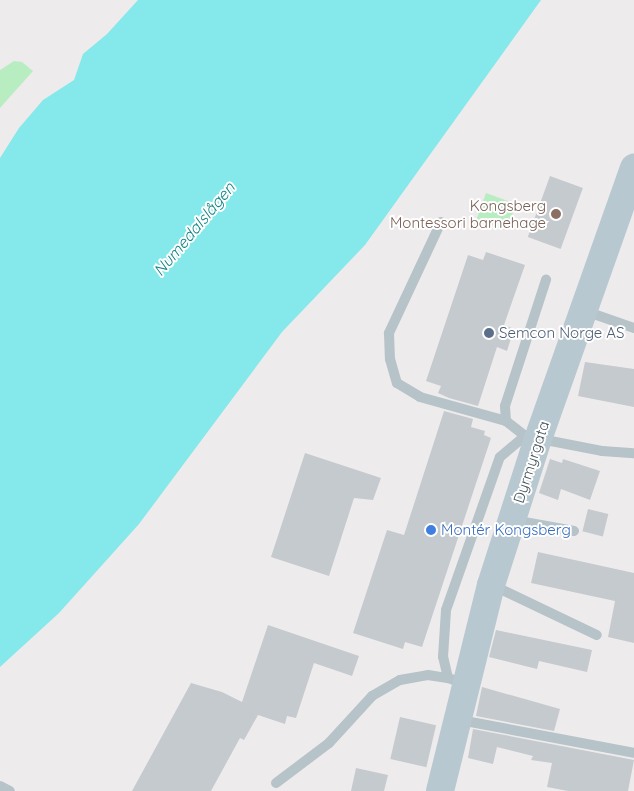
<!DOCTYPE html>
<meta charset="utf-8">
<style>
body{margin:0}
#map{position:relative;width:634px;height:791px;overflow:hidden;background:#eeebec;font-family:Quicksand,sans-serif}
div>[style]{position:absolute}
.green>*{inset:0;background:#b8edc2;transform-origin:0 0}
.water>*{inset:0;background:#85e8ea}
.building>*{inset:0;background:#c5cace;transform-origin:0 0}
.lane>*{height:10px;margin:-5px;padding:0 5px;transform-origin:5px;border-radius:5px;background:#b6c3c8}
.secondary>*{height:28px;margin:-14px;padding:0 14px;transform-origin:14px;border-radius:14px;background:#b8c8d0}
.dots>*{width:14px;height:14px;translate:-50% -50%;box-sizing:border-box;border:2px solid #fff;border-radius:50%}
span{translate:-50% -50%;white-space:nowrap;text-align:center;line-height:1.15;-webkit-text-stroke:4px #fff;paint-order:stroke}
.education-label{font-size:15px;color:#785e54}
.right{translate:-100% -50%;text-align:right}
.service-label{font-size:15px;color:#4e5e75}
.left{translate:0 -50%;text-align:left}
.street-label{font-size:15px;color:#445258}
.shop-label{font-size:15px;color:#366cbe}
.water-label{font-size:16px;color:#0e8384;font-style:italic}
</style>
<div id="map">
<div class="green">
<div style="clip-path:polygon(14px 61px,22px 62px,33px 71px,0 108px,0 70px)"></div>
<div style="left:486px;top:193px;width:32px;height:28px;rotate:20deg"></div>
</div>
<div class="water">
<div style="clip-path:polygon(138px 0,541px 0,365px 245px,282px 332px,139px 524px,59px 613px,0 667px,0 158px,19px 128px,43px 100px,74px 80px,83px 54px,107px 34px)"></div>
</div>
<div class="building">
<div style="left:550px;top:176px;width:35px;height:65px;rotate:20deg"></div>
<div style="clip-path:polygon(486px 252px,525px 265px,504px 325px,514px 329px,507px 351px,497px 347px,478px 406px,449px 398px,438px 393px,441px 386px,426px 381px,468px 255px,483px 260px)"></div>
<div style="clip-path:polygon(585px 362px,634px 369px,634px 407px,578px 396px)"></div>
<div style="clip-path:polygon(444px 411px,473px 419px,471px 427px,485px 431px,484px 435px,491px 438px,422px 647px,405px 642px,403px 649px,353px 633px,387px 530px,404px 535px)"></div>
<div style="clip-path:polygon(305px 453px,381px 478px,373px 500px,354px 498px,329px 576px,271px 557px)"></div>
<div style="clip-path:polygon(550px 459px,562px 463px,563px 459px,600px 471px,590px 500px,561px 489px,558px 500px,539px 493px)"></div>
<div style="left:588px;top:509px;width:21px;height:23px;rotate:14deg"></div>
<div style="clip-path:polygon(538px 552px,634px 573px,634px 643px,608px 637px,615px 601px,531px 583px)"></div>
<div style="clip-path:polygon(268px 625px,359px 656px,352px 676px,314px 663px,296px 718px,287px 716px,285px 724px,258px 715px,244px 740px,240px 738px,211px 791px,132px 791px,191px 683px,222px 692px,242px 702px)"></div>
<div style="clip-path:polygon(496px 630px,592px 650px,587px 672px,539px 661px,537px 669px,489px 657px)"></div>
<div style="clip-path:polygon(482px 687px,560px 709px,554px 731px,476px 716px)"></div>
<div style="left:400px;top:717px;width:37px;height:43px;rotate:13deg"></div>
<div style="clip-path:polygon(473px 729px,634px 760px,628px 791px,568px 791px,547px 787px,552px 763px,531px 760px,533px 756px,497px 747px,493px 764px,468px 758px)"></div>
<div style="clip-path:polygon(356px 768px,388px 775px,384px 791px,351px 791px)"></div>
</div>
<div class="lane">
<div style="left:441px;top:222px;width:123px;rotate:115.1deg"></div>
<div style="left:389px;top:333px;width:26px;rotate:88deg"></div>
<div style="left:390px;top:359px;width:25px;rotate:74deg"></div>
<div style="left:397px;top:383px;width:27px;rotate:31deg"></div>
<div style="left:420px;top:397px;width:89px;rotate:15.6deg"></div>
<div style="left:506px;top:421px;width:24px;rotate:38deg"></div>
<div style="left:525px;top:436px;width:78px;rotate:11deg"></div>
<div style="left:602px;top:451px;width:32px;rotate:4deg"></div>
<div style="left:585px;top:311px;width:52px;rotate:19.1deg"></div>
<div style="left:506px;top:421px;width:15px;rotate:-94deg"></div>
<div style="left:505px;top:406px;width:133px;rotate:-72deg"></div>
<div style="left:513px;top:520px;width:62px;rotate:10.2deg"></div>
<div style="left:492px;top:585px;width:116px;rotate:25.5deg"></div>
<div style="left:464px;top:684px;width:17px;rotate:-159deg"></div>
<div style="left:448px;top:678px;width:22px;rotate:-103deg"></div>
<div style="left:443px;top:657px;width:47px;rotate:-86.3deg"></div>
<div style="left:446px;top:610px;width:162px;rotate:-70.6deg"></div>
<div style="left:500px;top:457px;width:33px;rotate:-40deg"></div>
<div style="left:460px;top:720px;width:177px;rotate:10.7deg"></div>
<div style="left:276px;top:783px;width:66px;rotate:-37deg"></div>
<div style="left:329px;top:743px;width:64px;rotate:-47.5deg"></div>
<div style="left:372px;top:696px;width:32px;rotate:-30deg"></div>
<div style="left:400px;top:680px;width:28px;rotate:-10deg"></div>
<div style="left:428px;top:675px;width:20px;rotate:9deg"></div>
<div style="left:0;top:786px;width:11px;rotate:27deg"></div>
</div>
<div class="secondary">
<div style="left:440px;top:791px;width:212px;rotate:-76.1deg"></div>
<div style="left:491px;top:585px;width:153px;rotate:-72.2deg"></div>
<div style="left:538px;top:439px;width:288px;rotate:-70.5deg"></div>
</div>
<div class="dots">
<div style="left:556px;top:214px;background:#8d6e63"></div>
<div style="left:489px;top:333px;background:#5c6f8a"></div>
<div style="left:431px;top:530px;background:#3f7fe0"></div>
</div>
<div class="education-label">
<span class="right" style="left:546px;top:214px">Kongsberg<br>Montessori barnehage</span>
</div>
<div class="service-label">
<span class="left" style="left:499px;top:333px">Semcon Norge AS</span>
</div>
<div class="street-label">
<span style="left:531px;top:462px;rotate:-72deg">Dyrmyrgata</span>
</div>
<div class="shop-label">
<span class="left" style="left:441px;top:530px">Montér Kongsberg</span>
</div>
<div class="water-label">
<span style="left:194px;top:229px;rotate:-50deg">Numedalslågen</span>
</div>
</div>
